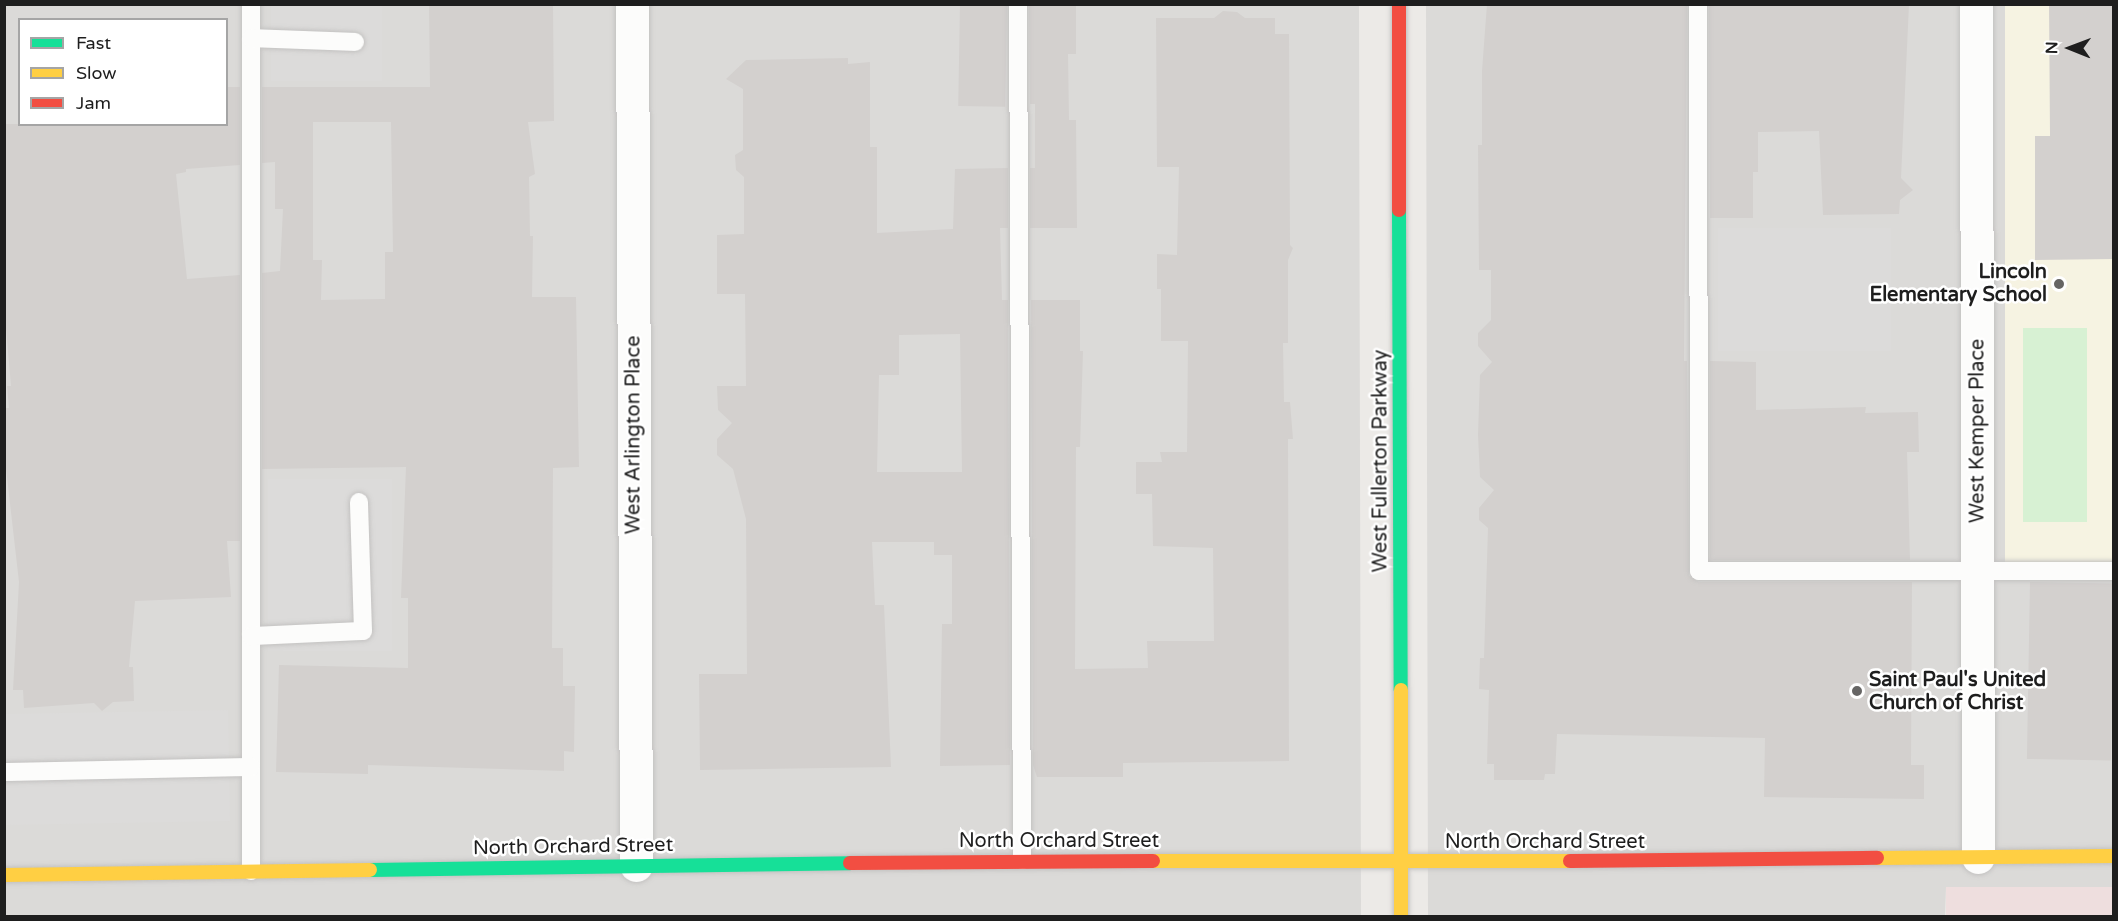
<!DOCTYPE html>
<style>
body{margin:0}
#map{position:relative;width:2118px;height:921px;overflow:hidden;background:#eceae7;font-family:"Varela Round",sans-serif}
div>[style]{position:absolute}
.residential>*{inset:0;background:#dbdad8}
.commercial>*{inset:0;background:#eedede;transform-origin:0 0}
.education>*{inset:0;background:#f6f3e2;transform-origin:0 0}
.park>*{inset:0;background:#d7f1d3;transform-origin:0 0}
.parking>*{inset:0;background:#dcdbda;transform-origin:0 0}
.building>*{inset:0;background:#d3d0ce;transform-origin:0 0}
.roads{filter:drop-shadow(0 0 2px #c3c2c1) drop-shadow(0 0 2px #c3c2c1)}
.lane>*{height:18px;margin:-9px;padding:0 9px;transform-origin:9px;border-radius:9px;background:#fcfcfb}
.street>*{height:33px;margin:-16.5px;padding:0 16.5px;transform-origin:16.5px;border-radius:16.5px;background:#fcfcfb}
.fast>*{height:14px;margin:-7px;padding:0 7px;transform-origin:7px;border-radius:7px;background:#16e098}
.slow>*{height:14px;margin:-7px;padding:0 7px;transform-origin:7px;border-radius:7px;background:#ffcf43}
.jam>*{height:14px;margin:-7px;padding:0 7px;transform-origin:7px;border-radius:7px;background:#f24e42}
.dots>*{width:16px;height:16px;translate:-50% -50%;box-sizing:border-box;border:3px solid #fff;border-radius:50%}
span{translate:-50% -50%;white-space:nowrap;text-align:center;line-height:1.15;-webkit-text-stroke:5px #fff;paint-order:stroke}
.poi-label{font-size:20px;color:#1e1e1e;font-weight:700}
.right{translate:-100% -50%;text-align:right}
.left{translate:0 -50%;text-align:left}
.street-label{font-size:20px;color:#1e1e1e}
.frame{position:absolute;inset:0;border:6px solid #1e1e1e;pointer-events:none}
.legend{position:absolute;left:18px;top:18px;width:210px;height:108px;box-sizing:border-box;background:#fff;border:2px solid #a5a5a5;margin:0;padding:8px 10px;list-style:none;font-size:18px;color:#1e1e1e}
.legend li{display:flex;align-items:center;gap:12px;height:30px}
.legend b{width:30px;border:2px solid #a5a5a5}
.north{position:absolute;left:2040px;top:18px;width:60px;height:60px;-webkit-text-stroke:4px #fff;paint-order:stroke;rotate:271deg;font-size:16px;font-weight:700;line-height:24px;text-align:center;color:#1e1e1e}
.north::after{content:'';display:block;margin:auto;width:21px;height:27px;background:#1e1e1e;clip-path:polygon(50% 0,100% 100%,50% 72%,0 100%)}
</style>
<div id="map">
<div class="residential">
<div style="clip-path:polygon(evenodd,5px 5px,1359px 5px,1361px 916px,5px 916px,5px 5px,20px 20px,226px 20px,226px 124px,20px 124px,20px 20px)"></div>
<div style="clip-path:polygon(1426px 5px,2113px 5px,2113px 887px,1946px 887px,1945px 916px,1428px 916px)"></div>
</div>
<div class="commercial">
<div style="left:1946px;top:887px;width:167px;height:29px"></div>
</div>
<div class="education">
<div style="left:2005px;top:5px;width:108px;height:558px"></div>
</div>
<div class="park">
<div style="left:2023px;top:328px;width:64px;height:194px"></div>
</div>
<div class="parking">
<div style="left:271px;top:5px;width:111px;height:76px"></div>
<div style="left:1718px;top:228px;width:173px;height:123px"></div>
<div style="left:268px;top:479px;width:124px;height:172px"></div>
<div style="left:228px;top:710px;width:111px;height:224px;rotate:89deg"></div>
</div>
<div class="building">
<div style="clip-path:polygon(evenodd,429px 4px,553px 4px,554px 121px,528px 122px,535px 174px,529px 177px,530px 236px,533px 236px,532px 297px,576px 297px,579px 467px,553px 468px,552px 648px,563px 648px,563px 686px,575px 686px,574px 752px,564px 751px,564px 771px,368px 765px,368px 774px,276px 772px,279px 665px,408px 668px,408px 598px,401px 598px,406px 467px,262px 469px,262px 273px,280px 271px,283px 209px,275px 209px,275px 162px,262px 163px,262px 87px,430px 87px,429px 4px,313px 122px,391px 122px,393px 252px,385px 252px,385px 299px,321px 300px,322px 260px,313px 260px,313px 122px)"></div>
<div style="left:960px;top:4px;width:47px;height:102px;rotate:1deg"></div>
<div style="clip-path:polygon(1076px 4px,1076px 54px,1068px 54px,1069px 120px,1076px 120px,1077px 228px,1030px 228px,1030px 168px,1035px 168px,1035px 104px,1030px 104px,1029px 5px)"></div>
<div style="clip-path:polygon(1487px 4px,1687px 4px,1684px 361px,1687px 361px,1689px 576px,1699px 582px,1912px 582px,1911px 765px,1924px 765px,1924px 799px,1764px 797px,1765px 738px,1557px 734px,1555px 774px,1545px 774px,1544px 780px,1494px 780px,1494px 764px,1487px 764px,1489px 690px,1479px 689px,1480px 658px,1484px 658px,1488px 528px,1479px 520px,1479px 508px,1494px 490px,1480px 477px,1478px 435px,1480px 375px,1492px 362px,1478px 346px,1478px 333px,1491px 320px,1491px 270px,1479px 270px,1478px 145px,1482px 145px,1482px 71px)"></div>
<div style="clip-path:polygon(1709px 4px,1909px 4px,1901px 178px,1913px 190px,1900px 200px,1899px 214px,1823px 215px,1819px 131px,1758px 132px,1758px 172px,1753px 172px,1753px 218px,1710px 218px)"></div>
<div style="clip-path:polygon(2049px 4px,2114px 4px,2114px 259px,2035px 260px,2035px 136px,2050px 136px)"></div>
<div style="clip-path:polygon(1223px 11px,1237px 12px,1245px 18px,1275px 18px,1275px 34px,1289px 34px,1290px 245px,1293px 248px,1288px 260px,1288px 343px,1283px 343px,1284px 402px,1290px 402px,1293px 439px,1288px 439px,1289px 761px,1123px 763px,1123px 777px,1037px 777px,1033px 765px,1031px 300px,1080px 300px,1080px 351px,1083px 351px,1080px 447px,1076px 447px,1075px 669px,1148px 668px,1147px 641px,1214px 641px,1213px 548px,1153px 546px,1152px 494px,1136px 494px,1136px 462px,1162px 462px,1160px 452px,1187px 452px,1188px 341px,1161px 341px,1161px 289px,1157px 289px,1157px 254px,1177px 255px,1179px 167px,1157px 167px,1156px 18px,1214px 18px)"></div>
<div style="clip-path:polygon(evenodd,848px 58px,848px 64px,870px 62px,870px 147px,877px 147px,877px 233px,953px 229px,955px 169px,1008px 168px,1008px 228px,1000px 228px,1002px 300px,1008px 300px,1010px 765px,940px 766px,942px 624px,952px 624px,952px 555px,934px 555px,934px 542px,872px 542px,875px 605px,884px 605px,891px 767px,700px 770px,699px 674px,747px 674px,746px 519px,733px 469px,717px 455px,717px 439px,732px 423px,718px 410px,717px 386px,746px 386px,745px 294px,717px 294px,717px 235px,744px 234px,744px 177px,736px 170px,735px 155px,743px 150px,743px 89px,726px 79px,746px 60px,848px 58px,960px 334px,962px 472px,877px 472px,879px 375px,899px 375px,899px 335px,960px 334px)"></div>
<div style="clip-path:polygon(226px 87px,240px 87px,240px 165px,186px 169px,186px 172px,176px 174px,187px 279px,240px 275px,240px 541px,227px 541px,231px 597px,135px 601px,129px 667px,133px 667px,134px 701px,113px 702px,102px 711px,94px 703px,24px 708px,23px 690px,13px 690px,19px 582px,4px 451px,4px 408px,9px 408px,7px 386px,11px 386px,4px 305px,4px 124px,226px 124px)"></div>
<div style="clip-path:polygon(1710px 361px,1756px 362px,1756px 410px,1866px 407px,1865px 413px,1918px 412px,1919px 452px,1907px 452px,1910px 560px,1710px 560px)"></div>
<div style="left:2030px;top:582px;width:84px;height:177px;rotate:1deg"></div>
</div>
<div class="roads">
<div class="lane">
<div style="left:251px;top:4px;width:867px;rotate:90deg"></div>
<div style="left:1018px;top:4px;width:856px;rotate:89.73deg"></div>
<div style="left:1698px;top:4px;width:567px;rotate:89.9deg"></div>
<div style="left:1699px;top:571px;width:415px"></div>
<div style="left:251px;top:38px;width:104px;rotate:2.2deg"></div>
<div style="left:251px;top:636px;width:112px;rotate:-2.6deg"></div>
<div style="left:363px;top:631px;width:129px;rotate:-91.8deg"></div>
<div style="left:4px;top:772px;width:247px;rotate:-1.2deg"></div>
</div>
<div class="street">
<div style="left:632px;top:4px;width:861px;rotate:89.73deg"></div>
<div style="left:1976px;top:4px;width:853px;rotate:89.87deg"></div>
</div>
<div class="fast">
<div style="left:1399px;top:210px;width:480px;rotate:89.8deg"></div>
<div style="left:370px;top:870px;width:480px;rotate:-0.8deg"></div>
</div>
<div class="slow">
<div style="left:1401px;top:690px;width:226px;rotate:90deg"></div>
<div style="left:1877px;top:858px;width:237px;rotate:-0.5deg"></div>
<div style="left:1153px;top:861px;width:417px"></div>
<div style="left:4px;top:875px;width:366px;rotate:-0.8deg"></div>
</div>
<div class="jam">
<div style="left:1399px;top:4px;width:206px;rotate:90deg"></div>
<div style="left:1570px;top:861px;width:307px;rotate:-0.6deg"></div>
<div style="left:850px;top:863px;width:303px;rotate:-0.4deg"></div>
</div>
</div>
<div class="dots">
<div style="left:2059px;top:284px;background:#666564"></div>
<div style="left:1857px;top:691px;background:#666564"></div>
</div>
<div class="poi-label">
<span class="right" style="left:2047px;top:284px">Lincoln<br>Elementary School</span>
<span class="left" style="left:1869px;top:692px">Saint Paul's United<br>Church of Christ</span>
</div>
<div class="street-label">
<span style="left:1978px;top:431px;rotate:-90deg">West Kemper Place</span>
<span style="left:634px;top:435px;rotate:-90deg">West Arlington Place</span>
<span style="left:1381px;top:461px;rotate:-90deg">West Fullerton Parkway</span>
<span style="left:1059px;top:841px">North Orchard Street</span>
<span style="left:1545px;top:842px">North Orchard Street</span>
<span style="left:573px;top:847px;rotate:-1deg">North Orchard Street</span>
</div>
<div class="frame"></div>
<ul class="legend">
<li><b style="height:8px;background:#16e098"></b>Fast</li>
<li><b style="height:8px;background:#ffcf43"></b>Slow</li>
<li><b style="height:8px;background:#f24e42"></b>Jam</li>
</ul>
<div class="north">N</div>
</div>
